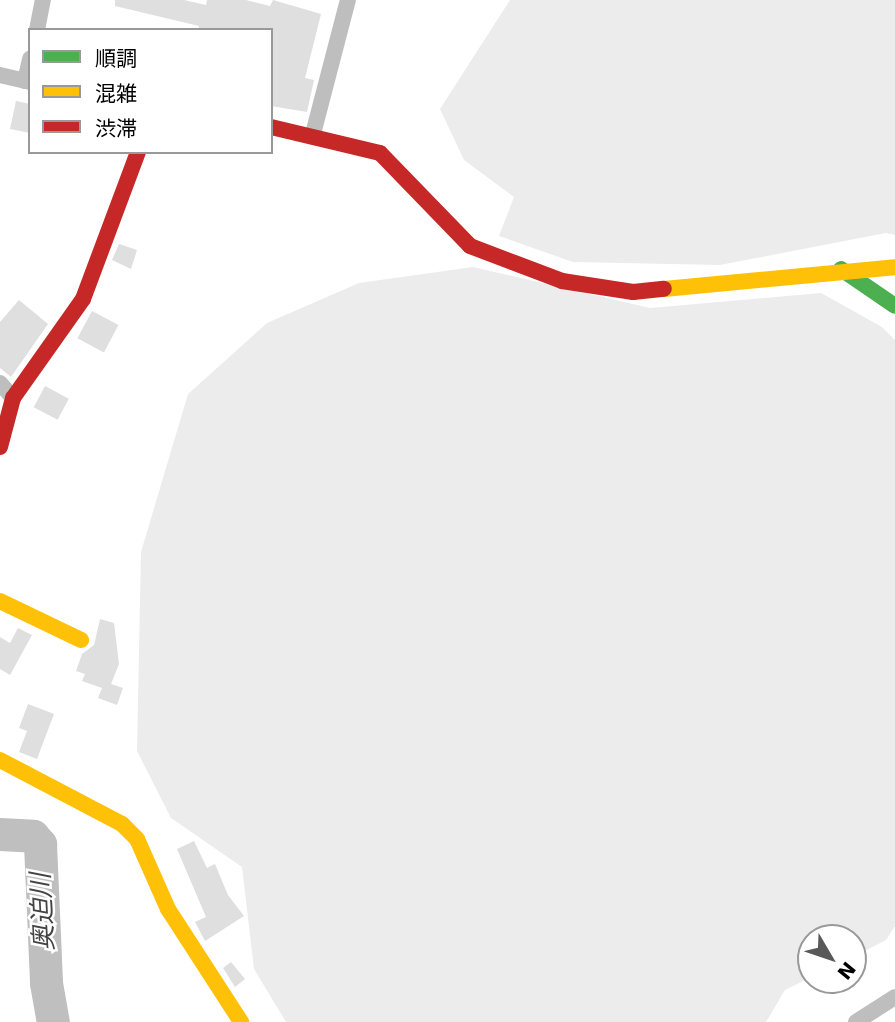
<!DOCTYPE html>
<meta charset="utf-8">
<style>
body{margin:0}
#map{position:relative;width:895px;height:1022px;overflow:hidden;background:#fff;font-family:"DejaVu Sans","Noto Sans JP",sans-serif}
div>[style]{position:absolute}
.green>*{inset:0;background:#ececec}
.river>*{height:33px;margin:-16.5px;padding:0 16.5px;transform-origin:16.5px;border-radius:16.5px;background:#bfbfbf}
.building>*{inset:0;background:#dfdfdf;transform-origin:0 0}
.street>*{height:16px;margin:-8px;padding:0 8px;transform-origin:8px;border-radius:8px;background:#bebebe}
.fast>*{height:16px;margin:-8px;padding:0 8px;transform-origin:8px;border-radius:8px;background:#4caf50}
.slow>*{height:16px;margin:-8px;padding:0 8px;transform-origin:8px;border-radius:8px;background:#ffc107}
.jam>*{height:16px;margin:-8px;padding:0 8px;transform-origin:8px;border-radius:8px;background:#c62828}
span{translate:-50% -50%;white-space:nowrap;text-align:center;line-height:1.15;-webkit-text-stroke:5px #fff;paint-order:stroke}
.water-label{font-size:26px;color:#444;font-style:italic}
.legend{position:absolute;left:28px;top:28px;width:245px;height:126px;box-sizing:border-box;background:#fff;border:2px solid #999;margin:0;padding:9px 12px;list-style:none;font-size:21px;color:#000}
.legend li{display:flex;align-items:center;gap:14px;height:35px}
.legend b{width:35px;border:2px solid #999}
.north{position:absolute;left:797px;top:924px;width:70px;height:70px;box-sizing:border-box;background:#fff;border:2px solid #999;border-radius:50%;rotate:129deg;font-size:19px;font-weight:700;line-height:28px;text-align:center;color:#000}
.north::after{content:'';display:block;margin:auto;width:24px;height:32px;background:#595959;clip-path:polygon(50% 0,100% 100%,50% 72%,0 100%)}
</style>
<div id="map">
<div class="green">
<div style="clip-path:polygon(510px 0,895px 0,895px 235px,886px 233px,720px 265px,573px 262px,499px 236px,514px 197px,464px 160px,440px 109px)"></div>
<div style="clip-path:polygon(473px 267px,650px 308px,821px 293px,882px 327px,895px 340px,895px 926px,886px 940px,853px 957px,853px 938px,811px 938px,811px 977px,785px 990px,766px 1022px,286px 1022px,254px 969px,242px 867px,171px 818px,137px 751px,141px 552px,188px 394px,267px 323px,359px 283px)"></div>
</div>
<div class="river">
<div style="left:0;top:834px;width:33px;rotate:3deg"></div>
<div style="left:33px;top:836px;width:11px;rotate:49deg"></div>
<div style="left:40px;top:844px;width:139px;rotate:87.5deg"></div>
<div style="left:46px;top:983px;width:40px;rotate:80deg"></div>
</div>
<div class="building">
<div style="clip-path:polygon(115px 0,184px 0,206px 5px,207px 0,246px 0,270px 6px,273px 0,321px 14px,305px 78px,314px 80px,307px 112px,271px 106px,271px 30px,198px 30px,199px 26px,115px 6px)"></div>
<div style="clip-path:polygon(16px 101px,30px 104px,30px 133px,10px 129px)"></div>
<div style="clip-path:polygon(119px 244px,137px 250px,131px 269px,112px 260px)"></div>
<div style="clip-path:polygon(19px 300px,48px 324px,11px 377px,0 368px,0 322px)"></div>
<div style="left:92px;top:311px;width:30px;height:31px;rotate:28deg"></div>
<div style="left:45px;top:386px;width:27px;height:24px;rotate:28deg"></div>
<div style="clip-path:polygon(100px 619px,114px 623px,119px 664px,111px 684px,123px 688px,117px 705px,98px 698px,102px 688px,82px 681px,85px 674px,76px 671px,82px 654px,94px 645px)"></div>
<div style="clip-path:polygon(18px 628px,32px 635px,10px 675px,0 669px,0 637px,10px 643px)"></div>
<div style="clip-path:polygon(28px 704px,54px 714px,37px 759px,19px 752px,27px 731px,19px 728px)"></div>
<div style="clip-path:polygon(194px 841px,207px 868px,215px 864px,228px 895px,244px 916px,205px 941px,195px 922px,206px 917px,177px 849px)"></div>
<div style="clip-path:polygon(231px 962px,245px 979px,235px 987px,223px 968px)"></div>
</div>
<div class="street">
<div style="left:37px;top:30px;width:31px;rotate:-79deg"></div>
<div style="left:0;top:75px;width:31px;rotate:13deg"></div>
<div style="left:25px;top:81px;width:23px;rotate:-77deg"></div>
<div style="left:313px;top:134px;width:138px;rotate:-75.4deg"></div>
<div style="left:0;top:383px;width:20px;rotate:49deg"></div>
<div style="left:856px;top:1022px;width:46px;rotate:-32.7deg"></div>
</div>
<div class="fast">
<div style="left:841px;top:269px;width:65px;rotate:34.4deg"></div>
</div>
<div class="slow">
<div style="left:664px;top:289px;width:232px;rotate:-5.4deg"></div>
<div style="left:0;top:601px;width:90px;rotate:25.7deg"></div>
<div style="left:0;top:760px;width:138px;rotate:27.7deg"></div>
<div style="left:122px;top:824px;width:21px;rotate:45deg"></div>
<div style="left:137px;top:839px;width:77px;rotate:66.1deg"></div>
<div style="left:168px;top:909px;width:135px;rotate:57.1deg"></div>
</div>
<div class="jam">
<div style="left:271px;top:127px;width:112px;rotate:13.4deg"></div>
<div style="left:380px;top:153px;width:129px;rotate:45.9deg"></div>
<div style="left:470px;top:246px;width:98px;rotate:20.8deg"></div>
<div style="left:562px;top:281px;width:72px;rotate:8.8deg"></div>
<div style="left:633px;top:292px;width:31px;rotate:-6deg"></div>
<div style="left:0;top:447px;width:51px;rotate:-75.1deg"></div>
<div style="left:13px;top:398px;width:121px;rotate:-54.7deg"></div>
<div style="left:83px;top:299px;width:157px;rotate:-69.5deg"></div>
</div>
<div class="water-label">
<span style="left:43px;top:912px;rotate:-93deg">奥迫川</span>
</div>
<ul class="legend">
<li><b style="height:9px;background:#4caf50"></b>順調</li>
<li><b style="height:9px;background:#ffc107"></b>混雑</li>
<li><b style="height:9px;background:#c62828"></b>渋滞</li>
</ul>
<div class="north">N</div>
</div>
